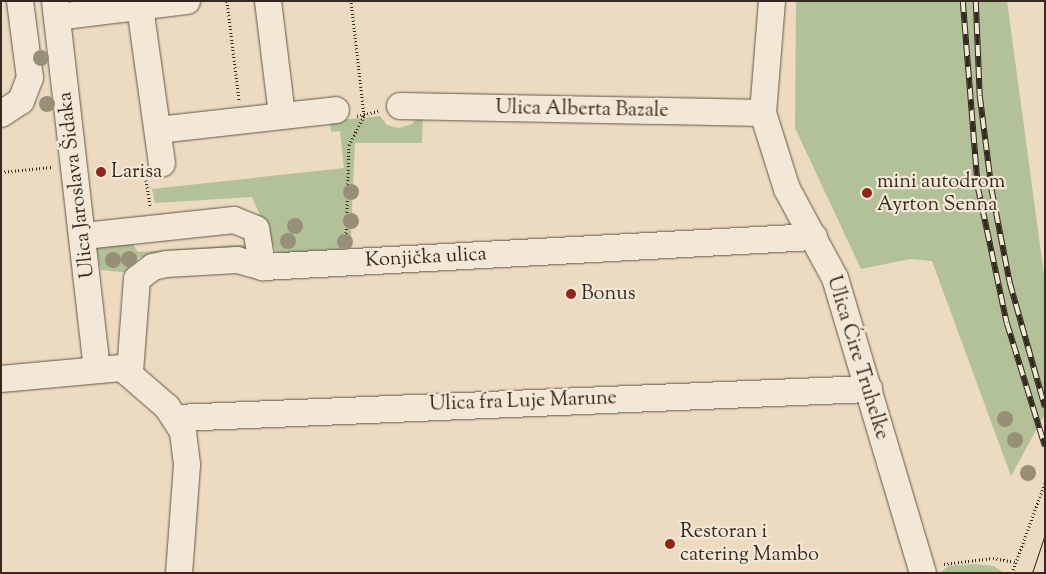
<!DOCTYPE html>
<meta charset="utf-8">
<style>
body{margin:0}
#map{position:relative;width:1046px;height:574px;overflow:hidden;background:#ecdbc0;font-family:"Sorts Mill Goudy",serif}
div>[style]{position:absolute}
.green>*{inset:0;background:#b2c197}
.path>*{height:3px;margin-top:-1.5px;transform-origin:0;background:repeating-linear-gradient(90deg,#352a21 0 1px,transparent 0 3.5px)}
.roads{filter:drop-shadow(0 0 1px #635649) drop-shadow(0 0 1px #635649)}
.minor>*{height:26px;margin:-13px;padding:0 13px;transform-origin:13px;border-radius:13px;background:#f3e8d6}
.tram>*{height:1px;margin:-0.5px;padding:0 0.5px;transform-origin:0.5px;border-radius:0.5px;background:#352a21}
.rail>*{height:5.5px;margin-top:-2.75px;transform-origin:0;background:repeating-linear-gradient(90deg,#f3e8d6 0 11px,#352a21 0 22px);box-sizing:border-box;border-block:1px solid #352a21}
.trees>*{width:16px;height:16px;margin:-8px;border-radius:50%;background:#988f78}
.dots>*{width:14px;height:14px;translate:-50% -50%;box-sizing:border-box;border:2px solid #f3e8d6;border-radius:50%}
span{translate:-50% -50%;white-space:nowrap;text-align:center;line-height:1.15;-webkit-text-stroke:4.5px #f3e8d6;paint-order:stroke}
.street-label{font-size:20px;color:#352a21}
.poi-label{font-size:20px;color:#352a21}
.left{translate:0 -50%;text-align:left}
.frame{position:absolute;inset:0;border:2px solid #352a21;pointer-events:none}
</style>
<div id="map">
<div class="green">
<div style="clip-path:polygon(796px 1px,1007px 1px,1045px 282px,1045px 414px,1011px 476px,932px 261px,910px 259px,861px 269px,795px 128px)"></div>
<div style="clip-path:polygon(423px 111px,422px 143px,355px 143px,350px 256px,278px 256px,252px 197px,155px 203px,152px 189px,344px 168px,340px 131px,331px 132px,330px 121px,380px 116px,387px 125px,399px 128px,412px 124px)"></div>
<div style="clip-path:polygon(128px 237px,138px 252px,252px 244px,253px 250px,139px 257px,131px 273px,101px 270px,96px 248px,99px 243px)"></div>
<div style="clip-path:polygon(974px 564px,994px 566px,1004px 573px,940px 573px,948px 566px)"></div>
</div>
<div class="path">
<div style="left:227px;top:1px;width:100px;rotate:83.1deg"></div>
<div style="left:357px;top:116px;width:22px;rotate:-13deg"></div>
<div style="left:1px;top:172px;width:51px;rotate:-5.6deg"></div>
<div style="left:146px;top:180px;width:26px;rotate:81deg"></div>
<div style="left:346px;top:240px;width:95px;rotate:-88.2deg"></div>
<div style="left:349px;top:145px;width:34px;rotate:-63deg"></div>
<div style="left:364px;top:115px;width:115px;rotate:-96.5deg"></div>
<div style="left:944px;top:564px;width:49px;rotate:-7deg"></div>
<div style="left:993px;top:558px;width:23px;rotate:10deg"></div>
<div style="left:1012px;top:573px;width:96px;rotate:-69.9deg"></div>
</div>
<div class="roads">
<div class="minor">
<div style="left:55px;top:1px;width:369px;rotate:83.5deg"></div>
<div style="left:268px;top:1px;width:115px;rotate:83deg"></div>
<div style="left:772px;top:1px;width:112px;rotate:94.6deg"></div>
<div style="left:763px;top:113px;width:80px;rotate:72.5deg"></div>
<div style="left:787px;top:189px;width:101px;rotate:61.7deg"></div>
<div style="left:835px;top:278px;width:308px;rotate:73.4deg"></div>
<div style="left:140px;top:7px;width:158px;rotate:82deg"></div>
<div style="left:57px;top:17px;width:131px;rotate:-7deg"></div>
<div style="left:400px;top:106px;width:363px;rotate:1.1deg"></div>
<div style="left:1px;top:114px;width:24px;rotate:-33deg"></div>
<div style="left:21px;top:101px;width:25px;rotate:-69deg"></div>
<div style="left:30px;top:78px;width:78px;rotate:-97.4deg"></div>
<div style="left:158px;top:130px;width:179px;rotate:-6.4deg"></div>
<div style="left:84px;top:236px;width:151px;rotate:-6.1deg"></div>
<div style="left:234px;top:220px;width:24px;rotate:22deg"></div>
<div style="left:256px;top:229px;width:39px;rotate:80deg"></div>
<div style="left:130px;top:372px;width:93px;rotate:-85.7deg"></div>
<div style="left:137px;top:279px;width:20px;rotate:-37deg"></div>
<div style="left:153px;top:267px;width:13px;rotate:-13deg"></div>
<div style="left:166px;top:264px;width:71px;rotate:-3.2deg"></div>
<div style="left:237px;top:260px;width:27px;rotate:15deg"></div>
<div style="left:263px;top:267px;width:552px;rotate:-3.12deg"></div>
<div style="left:1px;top:379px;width:121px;rotate:-5.2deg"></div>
<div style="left:122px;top:368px;width:60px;rotate:40.9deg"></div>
<div style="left:167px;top:407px;width:30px;rotate:57deg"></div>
<div style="left:183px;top:432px;width:33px;rotate:83deg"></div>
<div style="left:187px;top:465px;width:108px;rotate:94.2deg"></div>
<div style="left:177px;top:418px;width:693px;rotate:-2.4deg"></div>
</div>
</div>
<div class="tram">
<div style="left:1032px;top:573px;width:41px;rotate:-71.6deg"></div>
</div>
<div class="rail">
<div style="left:963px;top:1px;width:187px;rotate:85.4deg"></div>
<div style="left:978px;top:187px;width:139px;rotate:78deg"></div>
<div style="left:1007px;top:323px;width:129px;rotate:72.8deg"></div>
<div style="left:976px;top:1px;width:95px;rotate:87.6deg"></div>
<div style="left:980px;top:96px;width:96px;rotate:82.8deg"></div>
<div style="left:992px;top:191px;width:94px;rotate:78.9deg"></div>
<div style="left:1010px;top:283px;width:129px;rotate:74.2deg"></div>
</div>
<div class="trees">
<div style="left:41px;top:58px"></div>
<div style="left:47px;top:104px"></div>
<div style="left:351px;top:192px"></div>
<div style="left:351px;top:221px"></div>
<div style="left:295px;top:226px"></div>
<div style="left:288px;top:241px"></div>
<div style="left:345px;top:242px"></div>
<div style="left:129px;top:259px"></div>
<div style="left:113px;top:260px"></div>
<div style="left:1005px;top:419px"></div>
<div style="left:1015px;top:440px"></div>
<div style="left:1028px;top:473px"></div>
</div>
<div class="dots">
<div style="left:101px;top:172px;background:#8f2418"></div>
<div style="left:867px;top:193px;background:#8f2418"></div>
<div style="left:571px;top:294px;background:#8f2418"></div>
<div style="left:670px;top:544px;background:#8f2418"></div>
</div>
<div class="street-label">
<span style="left:582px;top:110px;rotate:1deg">Ulica Alberta Bazale</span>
<span style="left:77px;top:185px;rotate:-97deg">Ulica Jaroslava Šidaka</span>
<span style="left:426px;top:258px;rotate:-3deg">Konjička ulica</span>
<span style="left:857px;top:358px;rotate:73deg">Ulica Ćire Truhelke</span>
<span style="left:523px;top:402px;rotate:-2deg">Ulica fra Luje Marune</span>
</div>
<div class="poi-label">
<span class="left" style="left:111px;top:172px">Larisa</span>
<span class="left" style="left:877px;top:194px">mini autodrom<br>Ayrton Senna</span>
<span class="left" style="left:581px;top:294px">Bonus</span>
<span class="left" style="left:680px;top:544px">Restoran i<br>catering Mambo</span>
</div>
<div class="frame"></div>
</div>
